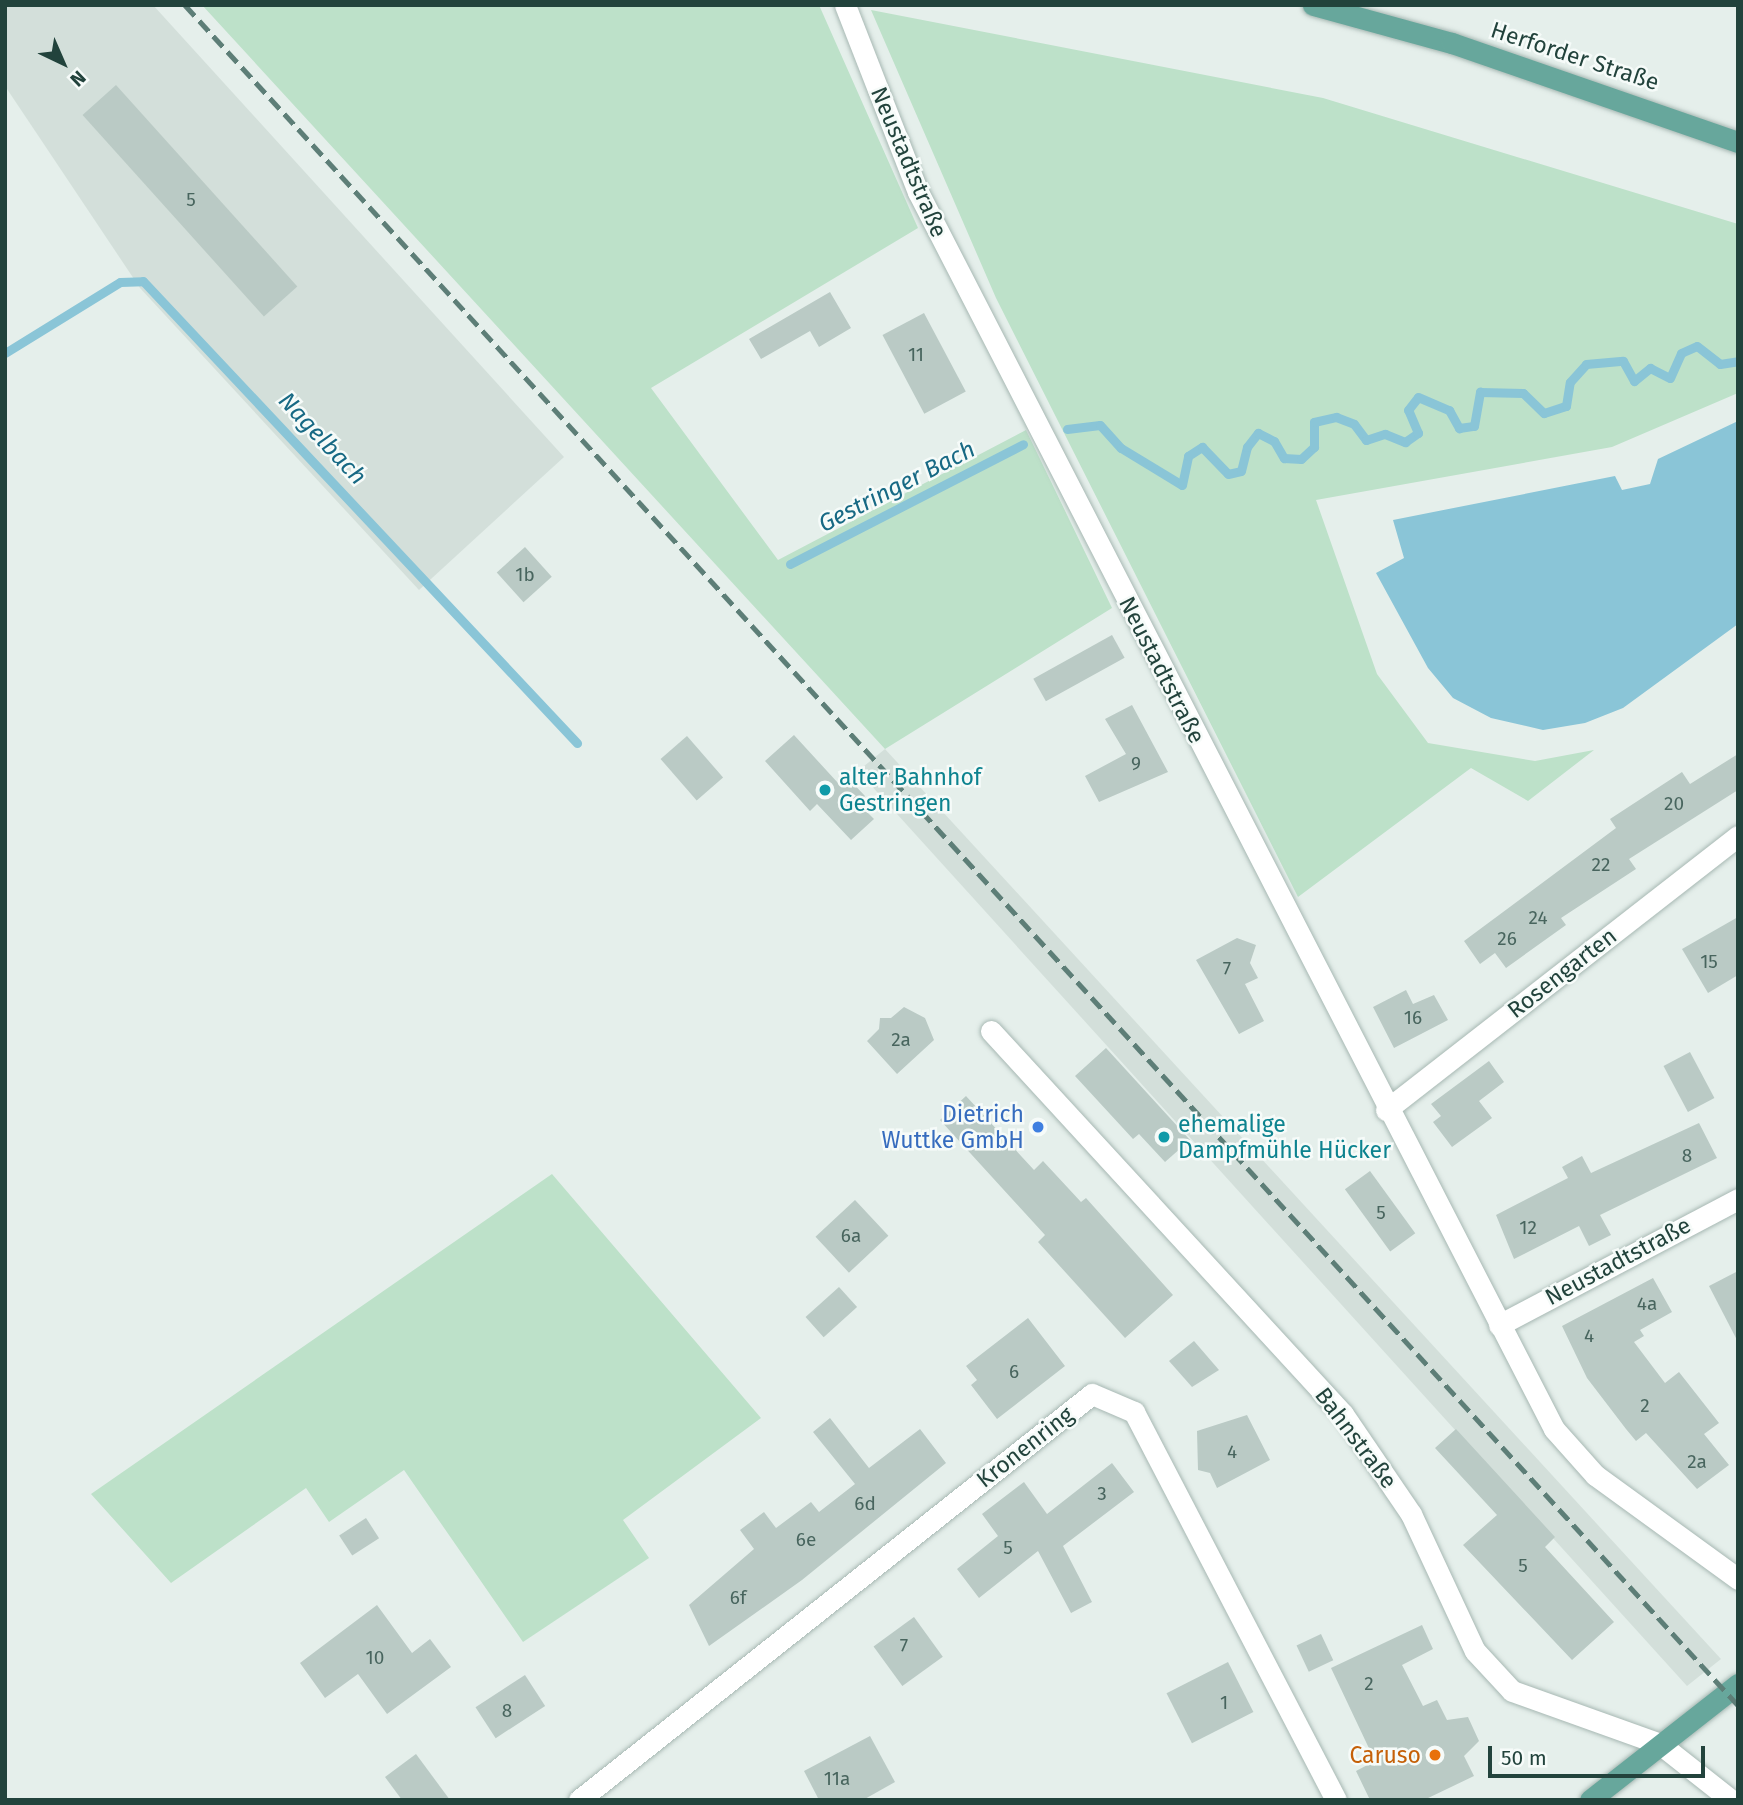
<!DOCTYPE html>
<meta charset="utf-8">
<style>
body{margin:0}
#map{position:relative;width:1743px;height:1805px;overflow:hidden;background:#e5efeb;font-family:"Fira Sans",sans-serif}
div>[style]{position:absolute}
.built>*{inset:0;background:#d3dfda}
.green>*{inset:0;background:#bde1c9}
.water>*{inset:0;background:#8ac5d7}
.stream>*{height:9px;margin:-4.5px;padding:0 4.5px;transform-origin:4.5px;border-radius:4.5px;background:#8ac5d7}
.building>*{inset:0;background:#bacac5;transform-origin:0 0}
.roads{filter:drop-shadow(0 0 2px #a7b8b3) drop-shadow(0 0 2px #a7b8b3)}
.minor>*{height:21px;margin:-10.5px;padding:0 10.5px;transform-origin:10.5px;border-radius:10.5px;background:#fff}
.major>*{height:21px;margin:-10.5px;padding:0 10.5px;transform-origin:10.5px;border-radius:10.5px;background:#67a79c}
.rail>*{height:5px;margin-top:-2.5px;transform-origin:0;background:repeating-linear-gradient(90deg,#5d7e77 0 14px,transparent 0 21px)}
.dots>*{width:19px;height:19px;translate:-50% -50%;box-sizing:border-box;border:4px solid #f6fbf9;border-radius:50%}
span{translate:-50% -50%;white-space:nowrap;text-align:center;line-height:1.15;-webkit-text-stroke:5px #f6fbf9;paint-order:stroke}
.number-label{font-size:19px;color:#48655e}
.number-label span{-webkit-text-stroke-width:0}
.street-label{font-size:23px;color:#22433c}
.culture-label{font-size:23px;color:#0d838f}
.left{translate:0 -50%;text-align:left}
.shop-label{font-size:23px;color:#366cbe}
.right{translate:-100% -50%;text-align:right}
.food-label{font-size:23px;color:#c56008}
.water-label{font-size:24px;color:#176984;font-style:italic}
.frame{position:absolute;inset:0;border:7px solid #22433c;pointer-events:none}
.north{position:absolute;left:28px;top:28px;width:70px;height:70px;-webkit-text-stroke:5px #f6fbf9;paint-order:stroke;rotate:136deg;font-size:19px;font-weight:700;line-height:28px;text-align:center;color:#22433c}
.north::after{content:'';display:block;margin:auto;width:24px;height:32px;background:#22433c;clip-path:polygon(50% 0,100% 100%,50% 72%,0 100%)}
.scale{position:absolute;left:1488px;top:1746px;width:217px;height:32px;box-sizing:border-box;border:4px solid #22433c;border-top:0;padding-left:9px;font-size:21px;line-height:24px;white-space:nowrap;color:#22433c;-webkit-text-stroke:5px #f6fbf9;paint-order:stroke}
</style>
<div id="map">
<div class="built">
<div style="clip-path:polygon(5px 5px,153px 5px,564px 457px,419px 590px,140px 288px,5px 86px)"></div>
<div style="clip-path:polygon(885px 749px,1721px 1659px,1687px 1686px,858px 771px)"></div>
</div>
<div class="green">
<div style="clip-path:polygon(202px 5px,819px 5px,918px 228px,651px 388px,778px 560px,1026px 430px,1112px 608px,885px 749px)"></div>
<div style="clip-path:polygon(871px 10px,1323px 98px,1738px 224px,1738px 393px,1612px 447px,1316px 500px,1377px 674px,1428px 743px,1535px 761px,1594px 750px,1528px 801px,1471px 768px,1298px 897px,996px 298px)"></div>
<div style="clip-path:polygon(552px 1174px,761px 1418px,623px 1520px,649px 1558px,523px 1642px,404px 1470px,329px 1522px,306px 1488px,171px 1583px,91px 1494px)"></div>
</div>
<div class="water">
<div style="clip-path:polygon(1738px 421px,1738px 624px,1623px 708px,1585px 723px,1543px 730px,1491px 718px,1453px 698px,1428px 668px,1376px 573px,1404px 558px,1393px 520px,1615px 476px,1622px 490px,1650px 484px,1658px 459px)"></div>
</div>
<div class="stream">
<div style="left:5px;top:353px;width:135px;rotate:-31.7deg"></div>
<div style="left:120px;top:282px;width:23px;rotate:-2deg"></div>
<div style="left:143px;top:281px;width:634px;rotate:46.79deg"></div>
<div style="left:1067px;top:429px;width:33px;rotate:-7deg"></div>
<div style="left:1100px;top:425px;width:31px;rotate:48deg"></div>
<div style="left:1121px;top:448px;width:71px;rotate:31.2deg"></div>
<div style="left:1182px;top:485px;width:30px;rotate:-78deg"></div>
<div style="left:1188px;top:456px;width:17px;rotate:-33deg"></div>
<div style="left:1202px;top:447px;width:37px;rotate:46deg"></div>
<div style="left:1228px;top:474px;width:13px;rotate:-13deg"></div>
<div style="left:1241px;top:471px;width:25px;rotate:-76deg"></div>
<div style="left:1247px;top:447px;width:18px;rotate:-52deg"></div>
<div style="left:1258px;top:433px;width:18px;rotate:27deg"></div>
<div style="left:1274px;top:441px;width:20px;rotate:60deg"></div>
<div style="left:1284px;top:458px;width:17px;rotate:3deg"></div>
<div style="left:1301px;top:459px;width:18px;rotate:-43deg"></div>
<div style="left:1314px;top:447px;width:25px;rotate:-90deg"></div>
<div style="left:1314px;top:422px;width:23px;rotate:-13deg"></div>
<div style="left:1336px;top:417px;width:19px;rotate:21deg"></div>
<div style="left:1354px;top:424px;width:20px;rotate:53deg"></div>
<div style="left:1366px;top:440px;width:20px;rotate:-18deg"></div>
<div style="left:1385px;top:434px;width:22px;rotate:22deg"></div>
<div style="left:1405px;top:442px;width:16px;rotate:-35deg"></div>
<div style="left:1418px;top:433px;width:25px;rotate:-113deg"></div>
<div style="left:1408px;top:410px;width:16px;rotate:-52deg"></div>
<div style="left:1418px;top:397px;width:34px;rotate:23deg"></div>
<div style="left:1449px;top:410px;width:21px;rotate:61deg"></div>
<div style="left:1459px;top:428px;width:15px;rotate:-8deg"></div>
<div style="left:1474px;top:426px;width:35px;rotate:-80deg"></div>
<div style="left:1480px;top:392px;width:43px;rotate:1.3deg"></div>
<div style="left:1523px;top:393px;width:29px;rotate:44deg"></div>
<div style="left:1544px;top:413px;width:23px;rotate:-18deg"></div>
<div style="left:1566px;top:406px;width:24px;rotate:-81deg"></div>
<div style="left:1570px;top:382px;width:24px;rotate:-48deg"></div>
<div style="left:1586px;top:364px;width:37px;rotate:-5deg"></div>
<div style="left:1623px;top:361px;width:23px;rotate:61deg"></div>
<div style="left:1634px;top:381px;width:21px;rotate:-39deg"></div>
<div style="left:1650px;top:368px;width:22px;rotate:27deg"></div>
<div style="left:1670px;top:378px;width:27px;rotate:-66deg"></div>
<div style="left:1681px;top:353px;width:17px;rotate:-24deg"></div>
<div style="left:1697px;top:346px;width:29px;rotate:38deg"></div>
<div style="left:1720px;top:364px;width:18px;rotate:-9deg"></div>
<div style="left:790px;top:564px;width:262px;rotate:-27.2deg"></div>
</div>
<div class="building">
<div style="left:116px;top:85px;width:271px;height:45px;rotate:48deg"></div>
<div style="clip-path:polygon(830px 292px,851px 328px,819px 347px,810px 331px,761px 359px,749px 339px)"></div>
<div style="left:924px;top:313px;width:89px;height:47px;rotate:62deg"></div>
<div style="left:525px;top:547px;width:40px;height:38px;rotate:48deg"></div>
<div style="left:1112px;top:635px;width:26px;height:90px;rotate:61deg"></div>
<div style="clip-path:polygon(1132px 705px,1168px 772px,1099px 802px,1085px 776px,1126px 754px,1105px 719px)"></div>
<div style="clip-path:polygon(794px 735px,838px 783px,846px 776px,865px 796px,858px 803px,874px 819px,851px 840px,817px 804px,810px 811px,765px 761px)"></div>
<div style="left:687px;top:736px;width:55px;height:35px;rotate:49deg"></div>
<div style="clip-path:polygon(1738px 754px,1738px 790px,1629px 859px,1636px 869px,1561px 918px,1566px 925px,1506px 968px,1495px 953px,1480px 964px,1464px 941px,1616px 828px,1610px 819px,1682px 772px,1690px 784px)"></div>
<div style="clip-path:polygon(1738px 917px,1738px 975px,1708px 993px,1682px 949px)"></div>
<div style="clip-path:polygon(1237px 938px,1256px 945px,1250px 963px,1258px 978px,1245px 984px,1264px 1021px,1239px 1034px,1196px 960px)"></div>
<div style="clip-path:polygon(1406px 990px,1413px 1004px,1434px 995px,1448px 1020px,1394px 1048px,1373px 1007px)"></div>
<div style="clip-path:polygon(904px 1007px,925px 1018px,934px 1040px,897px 1074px,867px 1041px,879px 1029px,880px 1018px,891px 1018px)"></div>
<div style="clip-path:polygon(1106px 1048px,1190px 1140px,1165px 1162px,1139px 1134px,1133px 1139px,1075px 1076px)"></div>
<div style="left:1690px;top:1052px;width:52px;height:30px;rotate:62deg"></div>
<div style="clip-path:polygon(1489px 1061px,1504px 1082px,1479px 1101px,1492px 1118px,1452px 1147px,1433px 1122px,1441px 1116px,1431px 1104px)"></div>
<div style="clip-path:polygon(966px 1096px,1034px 1170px,1043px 1161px,1081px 1202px,1086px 1198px,1173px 1295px,1125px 1338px,1038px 1242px,1045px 1235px,940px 1120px)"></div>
<div style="clip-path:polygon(1699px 1123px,1717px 1158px,1600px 1215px,1611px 1235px,1589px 1246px,1579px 1226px,1514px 1259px,1496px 1215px,1568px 1178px,1562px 1167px,1582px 1156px,1591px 1173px)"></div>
<div style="left:1370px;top:1171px;width:77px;height:31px;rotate:54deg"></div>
<div style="left:855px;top:1200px;width:49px;height:54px;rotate:47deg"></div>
<div style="clip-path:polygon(1738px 1271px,1738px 1342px,1709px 1286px)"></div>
<div style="clip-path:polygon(1653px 1278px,1672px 1312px,1640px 1330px,1644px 1336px,1634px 1342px,1665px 1383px,1679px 1372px,1719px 1423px,1704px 1434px,1729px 1465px,1697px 1489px,1646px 1433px,1636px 1441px,1626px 1429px,1587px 1378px,1562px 1326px)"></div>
<div style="left:839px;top:1287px;width:27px;height:45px;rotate:48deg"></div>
<div style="clip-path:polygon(1028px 1318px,1065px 1366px,997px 1419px,971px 1385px,977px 1380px,966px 1366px)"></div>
<div style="clip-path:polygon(1194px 1341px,1219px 1370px,1192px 1387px,1169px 1361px)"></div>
<div style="clip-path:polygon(1247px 1415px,1270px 1460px,1217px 1488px,1210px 1473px,1198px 1470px,1197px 1431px)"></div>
<div style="clip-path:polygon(830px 1418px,869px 1468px,920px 1429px,946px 1463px,802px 1580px,709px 1646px,689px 1605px,754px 1549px,740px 1530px,764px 1512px,776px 1528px,811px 1502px,819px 1512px,855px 1484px,813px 1432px)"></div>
<div style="clip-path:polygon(1456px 1429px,1555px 1537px,1545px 1547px,1614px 1622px,1572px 1660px,1463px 1545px,1497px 1515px,1435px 1448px)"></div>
<div style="clip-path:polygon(1112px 1463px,1134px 1492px,1063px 1546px,1092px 1602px,1071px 1613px,1038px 1551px,979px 1598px,957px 1569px,998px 1536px,982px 1514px,1024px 1482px,1047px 1514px)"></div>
<div style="left:366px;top:1518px;width:24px;height:32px;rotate:57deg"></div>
<div style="clip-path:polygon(377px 1605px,412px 1653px,430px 1639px,451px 1667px,387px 1714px,358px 1674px,325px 1698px,300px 1663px)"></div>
<div style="left:914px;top:1617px;width:49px;height:50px;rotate:54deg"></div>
<div style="clip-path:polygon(1422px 1625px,1433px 1649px,1402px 1665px,1423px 1706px,1437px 1700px,1447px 1720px,1468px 1717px,1479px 1741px,1464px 1756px,1474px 1776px,1424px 1800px,1370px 1800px,1356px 1771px,1375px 1761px,1331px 1668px)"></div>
<div style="left:1321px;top:1634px;width:29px;height:27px;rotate:65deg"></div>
<div style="left:1228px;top:1662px;width:56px;height:69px;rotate:63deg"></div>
<div style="left:525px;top:1675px;width:37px;height:59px;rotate:57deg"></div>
<div style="clip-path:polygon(870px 1736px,895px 1782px,863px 1800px,819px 1800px,804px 1771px)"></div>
<div style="clip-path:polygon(416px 1754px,450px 1800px,402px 1800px,385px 1777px)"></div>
</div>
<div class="roads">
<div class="minor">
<div style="left:845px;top:5px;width:201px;rotate:68.7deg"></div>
<div style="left:918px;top:192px;width:1391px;rotate:62.79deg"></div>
<div style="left:1554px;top:1429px;width:62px;rotate:48.3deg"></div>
<div style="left:1595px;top:1475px;width:177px;rotate:36deg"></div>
<div style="left:991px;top:1031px;width:520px;rotate:47.42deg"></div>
<div style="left:1343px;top:1414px;width:121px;rotate:55.8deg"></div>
<div style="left:1411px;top:1514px;width:151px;rotate:65deg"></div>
<div style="left:1475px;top:1651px;width:54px;rotate:47.2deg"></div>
<div style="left:1512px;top:1691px;width:157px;rotate:19.7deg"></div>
<div style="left:1660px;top:1744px;width:90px;rotate:38.3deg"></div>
<div style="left:1386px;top:1110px;width:446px;rotate:-37.9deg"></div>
<div style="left:1499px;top:1325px;width:270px;rotate:-27.8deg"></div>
<div style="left:579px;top:1800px;width:654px;rotate:-38.36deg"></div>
<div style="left:1092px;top:1394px;width:46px;rotate:23.2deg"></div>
<div style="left:1134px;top:1412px;width:437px;rotate:62.5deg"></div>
</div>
<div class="major">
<div style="left:1313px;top:5px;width:144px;rotate:15.3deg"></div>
<div style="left:1452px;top:43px;width:303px;rotate:19.1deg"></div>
<div style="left:1590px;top:1800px;width:188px;rotate:-38.1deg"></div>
</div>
</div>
<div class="rail">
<div style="left:185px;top:5px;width:2303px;rotate:47.59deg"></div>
</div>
<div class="dots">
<div style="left:825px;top:790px;background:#0f9aa8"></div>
<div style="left:1038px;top:1127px;background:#3f7fe0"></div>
<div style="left:1164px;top:1137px;background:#0f9aa8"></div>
<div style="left:1435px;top:1755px;background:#e8710a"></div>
</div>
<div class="number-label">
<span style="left:191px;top:200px">5</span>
<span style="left:916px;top:355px">11</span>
<span style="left:525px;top:575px">1b</span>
<span style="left:1136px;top:764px">9</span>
<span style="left:1674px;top:804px">20</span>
<span style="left:1601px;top:865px">22</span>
<span style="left:1538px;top:918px">24</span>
<span style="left:1507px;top:939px">26</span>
<span style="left:1709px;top:962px">15</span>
<span style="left:1227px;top:969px">7</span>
<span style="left:1413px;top:1018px">16</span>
<span style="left:901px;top:1040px">2a</span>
<span style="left:1687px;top:1156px">8</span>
<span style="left:1381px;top:1213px">5</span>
<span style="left:1528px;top:1228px">12</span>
<span style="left:851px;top:1236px">6a</span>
<span style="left:1647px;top:1304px">4a</span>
<span style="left:1589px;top:1336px">4</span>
<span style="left:1014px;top:1372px">6</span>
<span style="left:1645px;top:1406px">2</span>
<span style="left:1232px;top:1452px">4</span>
<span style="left:1697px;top:1462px">2a</span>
<span style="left:1102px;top:1494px">3</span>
<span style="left:865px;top:1504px">6d</span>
<span style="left:806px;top:1540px">6e</span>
<span style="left:1008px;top:1548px">5</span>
<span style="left:1523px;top:1566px">5</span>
<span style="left:738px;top:1598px">6f</span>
<span style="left:904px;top:1646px">7</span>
<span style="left:375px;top:1658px">10</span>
<span style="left:1369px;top:1684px">2</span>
<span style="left:1224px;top:1703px">1</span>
<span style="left:507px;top:1711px">8</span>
<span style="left:837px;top:1779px">11a</span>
</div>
<div class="street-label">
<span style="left:1575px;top:56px;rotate:18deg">Herforder Straße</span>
<span style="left:909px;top:162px;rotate:67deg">Neustadtstraße</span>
<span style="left:1162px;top:670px;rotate:63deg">Neustadtstraße</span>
<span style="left:1562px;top:973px;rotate:-38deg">Rosengarten</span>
<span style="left:1618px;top:1261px;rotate:-28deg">Neustadtstraße</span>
<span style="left:1356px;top:1438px;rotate:53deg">Bahnstraße</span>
<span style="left:1025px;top:1447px;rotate:-38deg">Kronenring</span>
</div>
<div class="culture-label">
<span class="left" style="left:839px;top:790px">alter Bahnhof<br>Gestringen</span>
<span class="left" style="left:1178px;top:1137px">ehemalige<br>Dampfmühle Hücker</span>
</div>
<div class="shop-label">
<span class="right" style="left:1024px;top:1127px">Dietrich<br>Wuttke GmbH</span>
</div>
<div class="food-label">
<span class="right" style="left:1421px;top:1755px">Caruso</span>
</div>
<div class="water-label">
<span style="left:322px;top:439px;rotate:47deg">Nagelbach</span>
<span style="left:897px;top:487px;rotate:-27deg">Gestringer Bach</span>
</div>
<div class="frame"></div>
<div class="north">N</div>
<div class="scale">50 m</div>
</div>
